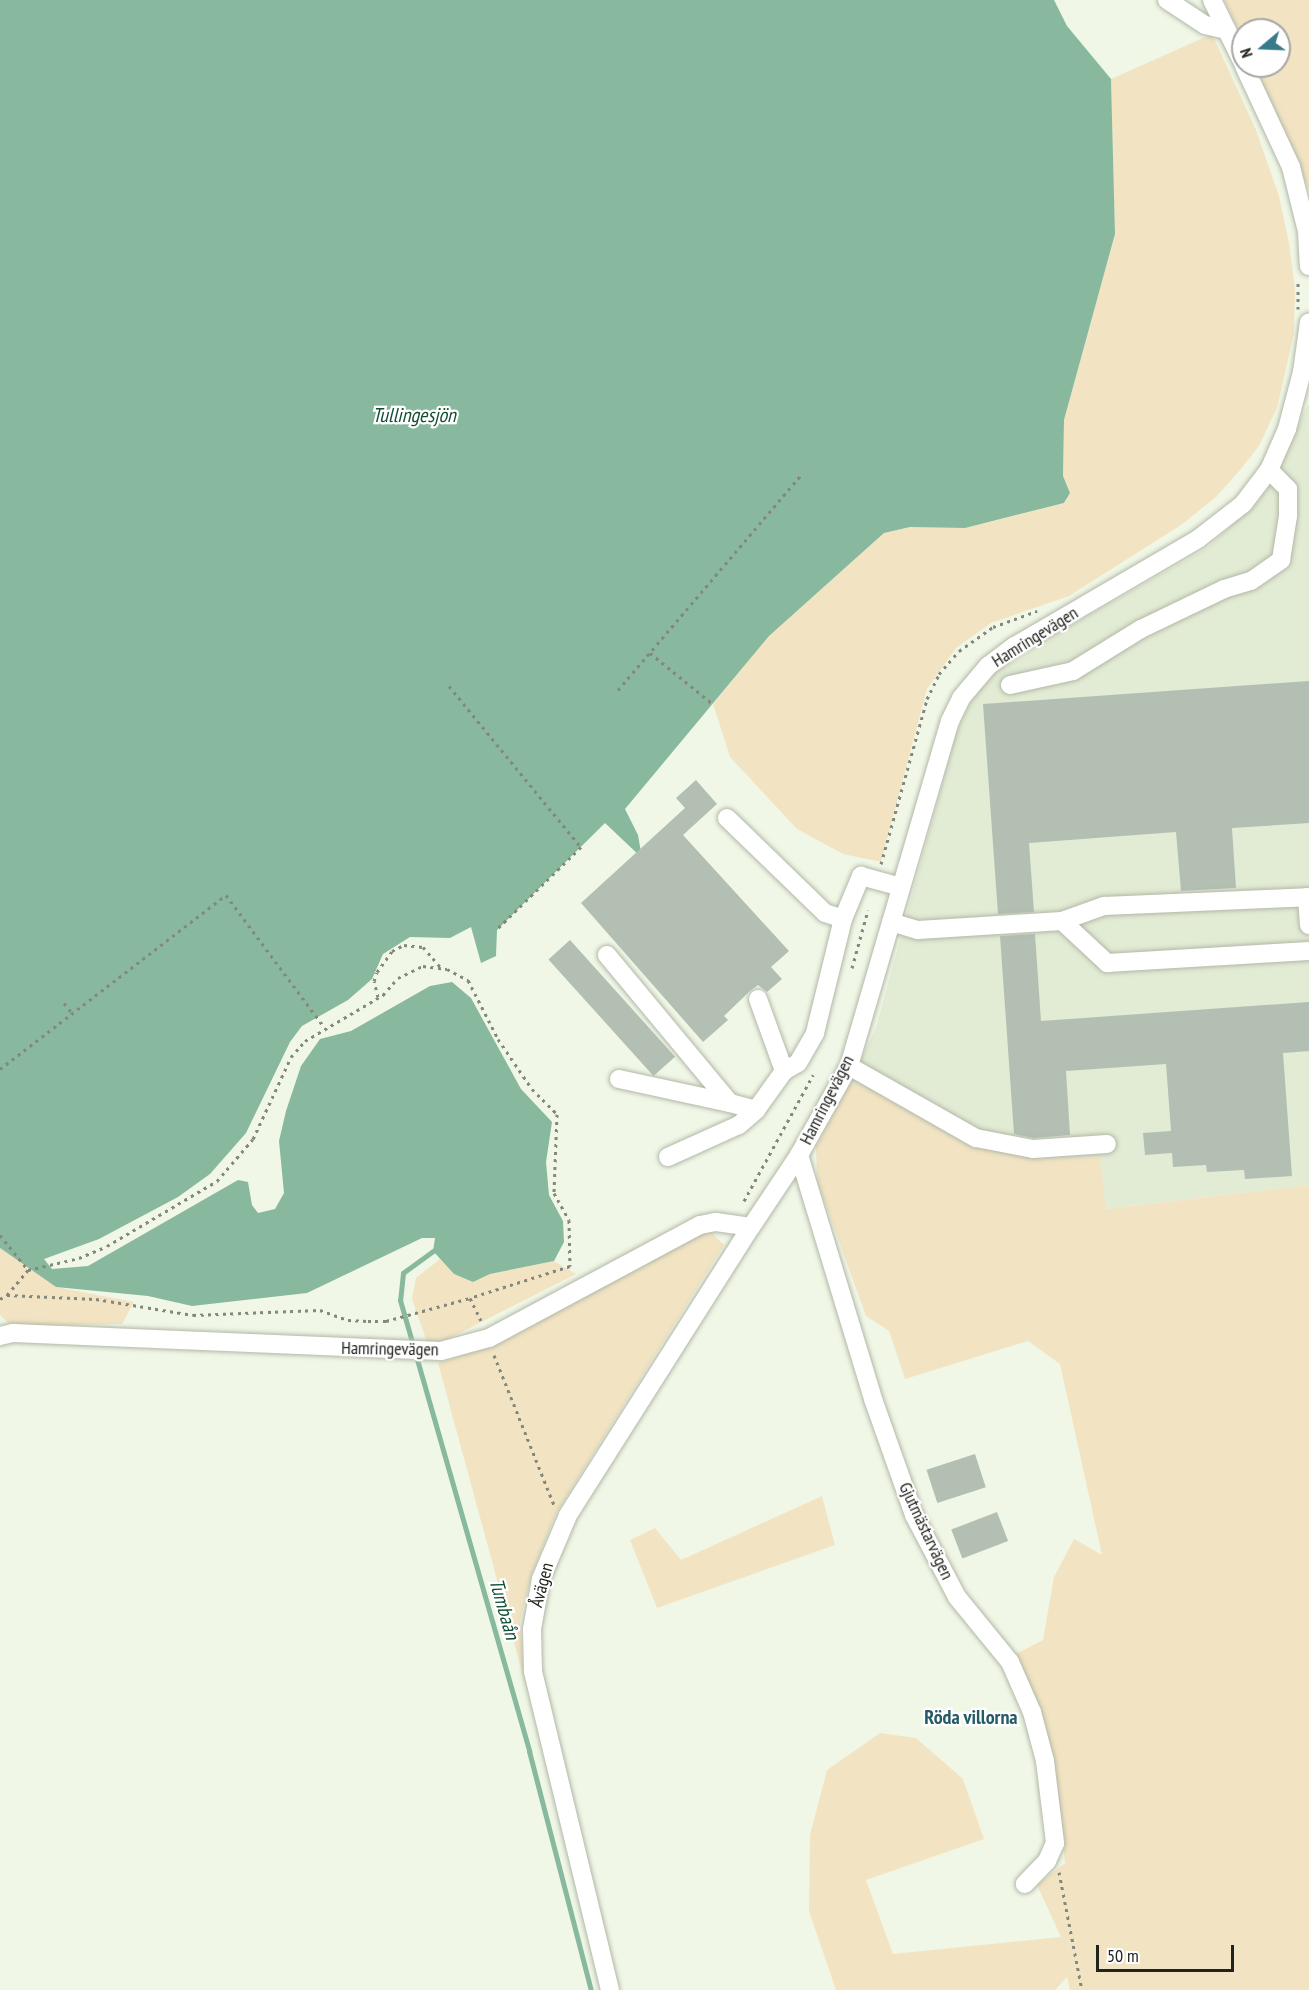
<!DOCTYPE html>
<meta charset="utf-8">
<style>
body{margin:0}
#map{position:relative;width:1309px;height:1990px;overflow:hidden;background:#f0f7e6;font-family:"PT Sans Narrow",sans-serif}
div>[style]{position:absolute}
.built>*{inset:0;background:#e2ebd3}
.green>*{inset:0;background:#f2e4c2}
.water>*{inset:0;background:#88b99e}
.stream>*{height:5px;margin:-2.5px;padding:0 2.5px;transform-origin:2.5px;border-radius:2.5px;background:#88b99e}
.building>*{inset:0;background:#b3bfb2;transform-origin:0 0}
.path>*{height:3px;margin-top:-1.5px;transform-origin:0;background:repeating-linear-gradient(90deg,#83877c 0 3px,transparent 0 7.5px)}
.roads{filter:drop-shadow(0 0 2px #b2b8a8) drop-shadow(0 0 2px #b2b8a8)}
.minor>*{height:18px;margin:-9px;padding:0 9px;transform-origin:9px;border-radius:9px;background:#fff}
span{translate:-50% -50%;white-space:nowrap;text-align:center;line-height:1.15;-webkit-text-stroke:4.5px #fff;paint-order:stroke}
.street-label{font-size:18px;color:#21231d}
.water-label{font-size:20px;color:#114d33;font-style:italic}
.neighbourhood-label{font-size:20px;color:#245b67;font-weight:700}
.north{position:absolute;left:1231px;top:18px;width:60px;height:60px;box-sizing:border-box;background:#fff;border:2px solid #a6a7a5;border-radius:50%;rotate:251deg;font-size:16px;font-weight:700;line-height:24px;text-align:center;color:#21231d}
.north::after{content:'';display:block;margin:auto;width:21px;height:27px;background:#377b8a;clip-path:polygon(50% 0,100% 100%,50% 72%,0 100%)}
.scale{position:absolute;left:1096px;top:1945px;width:138px;height:27px;box-sizing:border-box;border:3px solid #21231d;border-top:0;padding-left:8px;font-size:18px;line-height:21px;white-space:nowrap;color:#21231d;-webkit-text-stroke:4px #fff;paint-order:stroke}
</style>
<div id="map">
<div class="built">
<div style="clip-path:polygon(1309px 403px,1309px 1185px,1105px 1209px,1100px 1157px,1042px 1159px,977px 1145px,848px 1086px,876px 1028px,956px 733px,971px 701px,995px 672px,1019px 655px,1207px 548px,1259px 500px)"></div>
</div>
<div class="green">
<div style="clip-path:polygon(1224px 0,1309px 0,1309px 189px,1255px 66px,1279px 66px,1279px 30px,1243px 30px,1243px 40px)"></div>
<div style="clip-path:polygon(1212px 34px,1256px 130px,1279px 196px,1289px 243px,1295px 289px,1294px 333px,1277px 408px,1259px 446px,1240px 470px,1216px 497px,1181px 525px,1069px 596px,991px 623px,956px 648px,927px 689px,881px 862px,843px 854px,797px 829px,730px 757px,713px 704px,769px 636px,884px 533px,910px 527px,965px 528px,1065px 503px,1070px 493px,1063px 477px,1064px 420px,1115px 234px,1111px 79px)"></div>
<div style="clip-path:polygon(867px 1082px,977px 1145px,1042px 1159px,1100px 1157px,1106px 1209px,1309px 1185px,1309px 1990px,1070px 1990px,1067px 1977px,1055px 1990px,836px 1990px,809px 1911px,810px 1835px,827px 1770px,880px 1733px,916px 1738px,963px 1779px,984px 1839px,866px 1880px,893px 1954px,1061px 1937px,1037px 1885px,1065px 1863px,1053px 1764px,1040px 1709px,1016px 1654px,1043px 1640px,1054px 1577px,1074px 1539px,1102px 1555px,1060px 1364px,1028px 1341px,905px 1379px,889px 1331px,866px 1316px,817px 1180px,816px 1147px,848px 1086px)"></div>
<div style="clip-path:polygon(708px 1229px,724px 1245px,556px 1513px,531px 1576px,520px 1622px,524px 1679px,438px 1363px,497px 1345px)"></div>
<div style="clip-path:polygon(0 1248px,56px 1287px,134px 1302px,122px 1324px,11px 1326px,0 1315px)"></div>
<div style="clip-path:polygon(440px 1259px,454px 1274px,473px 1282px,490px 1274px,554px 1261px,576px 1274px,446px 1340px,427px 1342px,412px 1299px,416px 1278px)"></div>
<div style="clip-path:polygon(822px 1496px,835px 1545px,657px 1608px,630px 1540px,655px 1528px,681px 1560px)"></div>
</div>
<div class="water">
<div style="clip-path:polygon(0 0,1054px 0,1067px 26px,1111px 79px,1115px 234px,1064px 420px,1063px 476px,1070px 493px,1064px 503px,965px 528px,910px 527px,884px 533px,769px 636px,625px 809px,638px 835px,642px 858px,605px 823px,497px 930px,496px 956px,481px 963px,471px 927px,450px 938px,410px 937px,383px 954px,372px 979px,348px 1000px,302px 1026px,290px 1042px,246px 1133px,210px 1174px,178px 1197px,99px 1239px,44px 1259px,52px 1269px,88px 1266px,238px 1180px,248px 1182px,252px 1205px,258px 1213px,275px 1209px,284px 1193px,279px 1141px,286px 1111px,301px 1066px,320px 1039px,351px 1031px,430px 986px,452px 982px,471px 998px,521px 1089px,552px 1122px,546px 1162px,549px 1195px,563px 1221px,564px 1242px,554px 1261px,490px 1274px,473px 1282px,454px 1274px,433px 1251px,435px 1238px,422px 1238px,307px 1293px,192px 1306px,148px 1296px,56px 1287px,0 1248px)"></div>
</div>
<div class="stream">
<div style="left:433px;top:1251px;width:37px;rotate:144deg"></div>
<div style="left:403px;top:1273px;width:27px;rotate:96deg"></div>
<div style="left:400px;top:1300px;width:469px;rotate:74deg"></div>
<div style="left:529px;top:1751px;width:247px;rotate:75.5deg"></div>
</div>
<div class="building">
<div style="clip-path:polygon(1309px 681px,1309px 823px,1232px 828px,1236px 888px,1181px 891px,1176px 832px,1029px 843px,1034px 912px,998px 914px,983px 704px)"></div>
<div style="clip-path:polygon(696px 780px,717px 804px,683px 835px,789px 951px,771px 967px,782px 979px,767px 992px,758px 985px,750px 991px,724px 1016px,728px 1020px,703px 1042px,581px 903px,685px 808px,676px 798px)"></div>
<div style="clip-path:polygon(1035px 934px,1041px 1021px,1309px 1002px,1309px 1051px,1283px 1053px,1292px 1176px,1245px 1179px,1244px 1170px,1207px 1172px,1206px 1165px,1173px 1167px,1172px 1153px,1145px 1155px,1143px 1133px,1171px 1131px,1166px 1064px,1066px 1071px,1070px 1135px,1034px 1138px,1014px 1134px,1000px 936px)"></div>
<div style="left:570px;top:940px;width:157px;height:29px;rotate:48deg"></div>
<div style="left:975px;top:1454px;width:35px;height:51px;rotate:72deg"></div>
<div style="left:997px;top:1512px;width:31px;height:49px;rotate:69deg"></div>
</div>
<div class="path">
<div style="left:1298px;top:309px;width:29px;rotate:-90deg"></div>
<div style="left:650px;top:653px;width:81px;rotate:39deg"></div>
<div style="left:449px;top:686px;width:208px;rotate:50.7deg"></div>
<div style="left:581px;top:847px;width:119px;rotate:135.7deg"></div>
<div style="left:618px;top:690px;width:282px;rotate:-49.6deg"></div>
<div style="left:881px;top:864px;width:171px;rotate:-74.4deg"></div>
<div style="left:927px;top:699px;width:28px;rotate:-64deg"></div>
<div style="left:939px;top:674px;width:30px;rotate:-49deg"></div>
<div style="left:959px;top:651px;width:42px;rotate:-35.2deg"></div>
<div style="left:993px;top:627px;width:47px;rotate:-20deg"></div>
<div style="left:852px;top:968px;width:60px;rotate:-74.6deg"></div>
<div style="left:378px;top:997px;width:16px;rotate:-104deg"></div>
<div style="left:374px;top:981px;width:9px;rotate:-72deg"></div>
<div style="left:377px;top:972px;width:26px;rotate:-54deg"></div>
<div style="left:392px;top:951px;width:13px;rotate:-27deg"></div>
<div style="left:404px;top:945px;width:19px;rotate:6deg"></div>
<div style="left:423px;top:947px;width:28px;rotate:49deg"></div>
<div style="left:64px;top:1003px;width:13px;rotate:51deg"></div>
<div style="left:0;top:1069px;width:285px;rotate:-37.6deg"></div>
<div style="left:226px;top:895px;width:164px;rotate:53.4deg"></div>
<div style="left:744px;top:1201px;width:144px;rotate:-61.3deg"></div>
<div style="left:0;top:1235px;width:45px;rotate:51.3deg"></div>
<div style="left:7px;top:1295px;width:33px;rotate:-50deg"></div>
<div style="left:28px;top:1270px;width:52px;rotate:-13.2deg"></div>
<div style="left:79px;top:1258px;width:30px;rotate:-23deg"></div>
<div style="left:107px;top:1246px;width:128px;rotate:-30.6deg"></div>
<div style="left:217px;top:1181px;width:55px;rotate:-49.4deg"></div>
<div style="left:253px;top:1139px;width:90px;rotate:-65.1deg"></div>
<div style="left:291px;top:1057px;width:21px;rotate:-49deg"></div>
<div style="left:305px;top:1041px;width:91px;rotate:-30.5deg"></div>
<div style="left:383px;top:995px;width:23px;rotate:-49deg"></div>
<div style="left:398px;top:978px;width:28px;rotate:-26deg"></div>
<div style="left:423px;top:966px;width:24px;rotate:7deg"></div>
<div style="left:447px;top:969px;width:24px;rotate:28deg"></div>
<div style="left:468px;top:980px;width:66px;rotate:63deg"></div>
<div style="left:498px;top:1039px;width:60px;rotate:55.8deg"></div>
<div style="left:532px;top:1089px;width:35px;rotate:45deg"></div>
<div style="left:557px;top:1114px;width:79px;rotate:92.2deg"></div>
<div style="left:554px;top:1193px;width:31px;rotate:61deg"></div>
<div style="left:569px;top:1220px;width:46px;rotate:88.8deg"></div>
<div style="left:570px;top:1266px;width:105px;rotate:162.3deg"></div>
<div style="left:0;top:1299px;width:8px;rotate:-30deg"></div>
<div style="left:7px;top:1295px;width:89px;rotate:2.6deg"></div>
<div style="left:96px;top:1299px;width:98px;rotate:9.4deg"></div>
<div style="left:193px;top:1315px;width:127px;rotate:-2.3deg"></div>
<div style="left:320px;top:1310px;width:30px;rotate:20deg"></div>
<div style="left:348px;top:1320px;width:20px;rotate:3deg"></div>
<div style="left:368px;top:1321px;width:18px"></div>
<div style="left:386px;top:1321px;width:87px;rotate:-15.3deg"></div>
<div style="left:470px;top:1298px;width:25px;rotate:64deg"></div>
<div style="left:494px;top:1355px;width:162px;rotate:68.2deg"></div>
<div style="left:1059px;top:1872px;width:120px;rotate:79deg"></div>
</div>
<div class="roads">
<div class="minor">
<div style="left:1167px;top:0;width:45px;rotate:33.3deg"></div>
<div style="left:1205px;top:25px;width:22px;rotate:13deg"></div>
<div style="left:1212px;top:0;width:70px;rotate:63.8deg"></div>
<div style="left:1244px;top:66px;width:111px;rotate:65deg"></div>
<div style="left:1291px;top:167px;width:66px;rotate:76deg"></div>
<div style="left:1307px;top:231px;width:35px;rotate:87deg"></div>
<div style="left:1010px;top:685px;width:65px;rotate:-12.5deg"></div>
<div style="left:1073px;top:671px;width:80px;rotate:-31.7deg"></div>
<div style="left:1141px;top:629px;width:92px;rotate:-25.7deg"></div>
<div style="left:1224px;top:589px;width:28px;rotate:-17deg"></div>
<div style="left:1251px;top:581px;width:37px;rotate:-35deg"></div>
<div style="left:1281px;top:560px;width:45px;rotate:-81deg"></div>
<div style="left:1288px;top:516px;width:27px;rotate:-90deg"></div>
<div style="left:1288px;top:489px;width:27px;rotate:-135deg"></div>
<div style="left:727px;top:818px;width:136px;rotate:44.1deg"></div>
<div style="left:825px;top:913px;width:19px;rotate:18deg"></div>
<div style="left:1062px;top:921px;width:62px;rotate:43deg"></div>
<div style="left:1107px;top:963px;width:202px;rotate:-3.4deg"></div>
<div style="left:891px;top:922px;width:28px;rotate:17deg"></div>
<div style="left:918px;top:930px;width:144px;rotate:-3.6deg"></div>
<div style="left:1062px;top:921px;width:45px;rotate:-19.7deg"></div>
<div style="left:1104px;top:906px;width:203px;rotate:-2.5deg"></div>
<div style="left:1307px;top:897px;width:28px;rotate:86deg"></div>
<div style="left:607px;top:955px;width:192px;rotate:50.3deg"></div>
<div style="left:730px;top:1103px;width:27px;rotate:15deg"></div>
<div style="left:758px;top:999px;width:77px;rotate:70.1deg"></div>
<div style="left:849px;top:1066px;width:146px;rotate:29.6deg"></div>
<div style="left:976px;top:1138px;width:58px;rotate:10.9deg"></div>
<div style="left:1033px;top:1149px;width:74px;rotate:-3.9deg"></div>
<div style="left:619px;top:1079px;width:114px;rotate:12.2deg"></div>
<div style="left:799px;top:1155px;width:255px;rotate:73.1deg"></div>
<div style="left:873px;top:1399px;width:123px;rotate:70.5deg"></div>
<div style="left:914px;top:1515px;width:93px;rotate:62.3deg"></div>
<div style="left:957px;top:1597px;width:84px;rotate:50.8deg"></div>
<div style="left:1010px;top:1662px;width:55px;rotate:66.3deg"></div>
<div style="left:1032px;top:1712px;width:51px;rotate:75.1deg"></div>
<div style="left:1045px;top:1761px;width:83px;rotate:83deg"></div>
<div style="left:1055px;top:1843px;width:20px;rotate:114deg"></div>
<div style="left:1047px;top:1861px;width:32px;rotate:134deg"></div>
<div style="left:668px;top:1157px;width:78px;rotate:-24.3deg"></div>
<div style="left:739px;top:1125px;width:23px;rotate:-41deg"></div>
<div style="left:756px;top:1110px;width:48px;rotate:-54.3deg"></div>
<div style="left:784px;top:1071px;width:16px;rotate:-30deg"></div>
<div style="left:798px;top:1063px;width:34px;rotate:-60deg"></div>
<div style="left:815px;top:1033px;width:117px;rotate:-76.2deg"></div>
<div style="left:843px;top:919px;width:47px;rotate:-67.3deg"></div>
<div style="left:861px;top:876px;width:41px;rotate:15.4deg"></div>
<div style="left:0;top:1336px;width:13px;rotate:-13deg"></div>
<div style="left:13px;top:1333px;width:428px;rotate:2.4deg"></div>
<div style="left:441px;top:1351px;width:50px;rotate:-15.2deg"></div>
<div style="left:489px;top:1338px;width:239px;rotate:-28.2deg"></div>
<div style="left:700px;top:1225px;width:16px;rotate:-11deg"></div>
<div style="left:716px;top:1222px;width:35px;rotate:8deg"></div>
<div style="left:751px;top:1227px;width:87px;rotate:-56.3deg"></div>
<div style="left:799px;top:1155px;width:102px;rotate:-60.7deg"></div>
<div style="left:849px;top:1066px;width:359px;rotate:-73.7deg"></div>
<div style="left:950px;top:721px;width:25px;rotate:-64deg"></div>
<div style="left:961px;top:698px;width:42px;rotate:-49.8deg"></div>
<div style="left:988px;top:666px;width:34px;rotate:-37deg"></div>
<div style="left:1015px;top:646px;width:212px;rotate:-30.3deg"></div>
<div style="left:1198px;top:539px;width:57px;rotate:-37.9deg"></div>
<div style="left:1243px;top:504px;width:43px;rotate:-52.6deg"></div>
<div style="left:1269px;top:470px;width:45px;rotate:-66.3deg"></div>
<div style="left:1287px;top:429px;width:59px;rotate:-75.3deg"></div>
<div style="left:1302px;top:372px;width:50px;rotate:-82deg"></div>
<div style="left:610px;top:1990px;width:328px;rotate:-103.6deg"></div>
<div style="left:533px;top:1671px;width:42px;rotate:-91.4deg"></div>
<div style="left:532px;top:1629px;width:51px;rotate:-79.8deg"></div>
<div style="left:541px;top:1579px;width:69px;rotate:-67.1deg"></div>
<div style="left:568px;top:1515px;width:341px;rotate:-57.6deg"></div>
</div>
</div>
<div class="street-label">
<span style="left:1035px;top:637px;rotate:-32deg">Hamringevägen</span>
<span style="left:827px;top:1100px;rotate:-63deg">Hamringevägen</span>
<span style="left:390px;top:1349px;rotate:1deg">Hamringevägen</span>
<span style="left:926px;top:1531px;rotate:65deg">Gjutmästarvägen</span>
<span style="left:542px;top:1585px;rotate:-75deg">Åvägen</span>
</div>
<div class="water-label">
<span style="left:414px;top:415px">Tullingesjön</span>
<span style="left:504px;top:1609px;rotate:74deg">Tumbaån</span>
</div>
<div class="neighbourhood-label">
<span style="left:971px;top:1717px">Röda villorna</span>
</div>
<div class="north">N</div>
<div class="scale">50 m</div>
</div>
